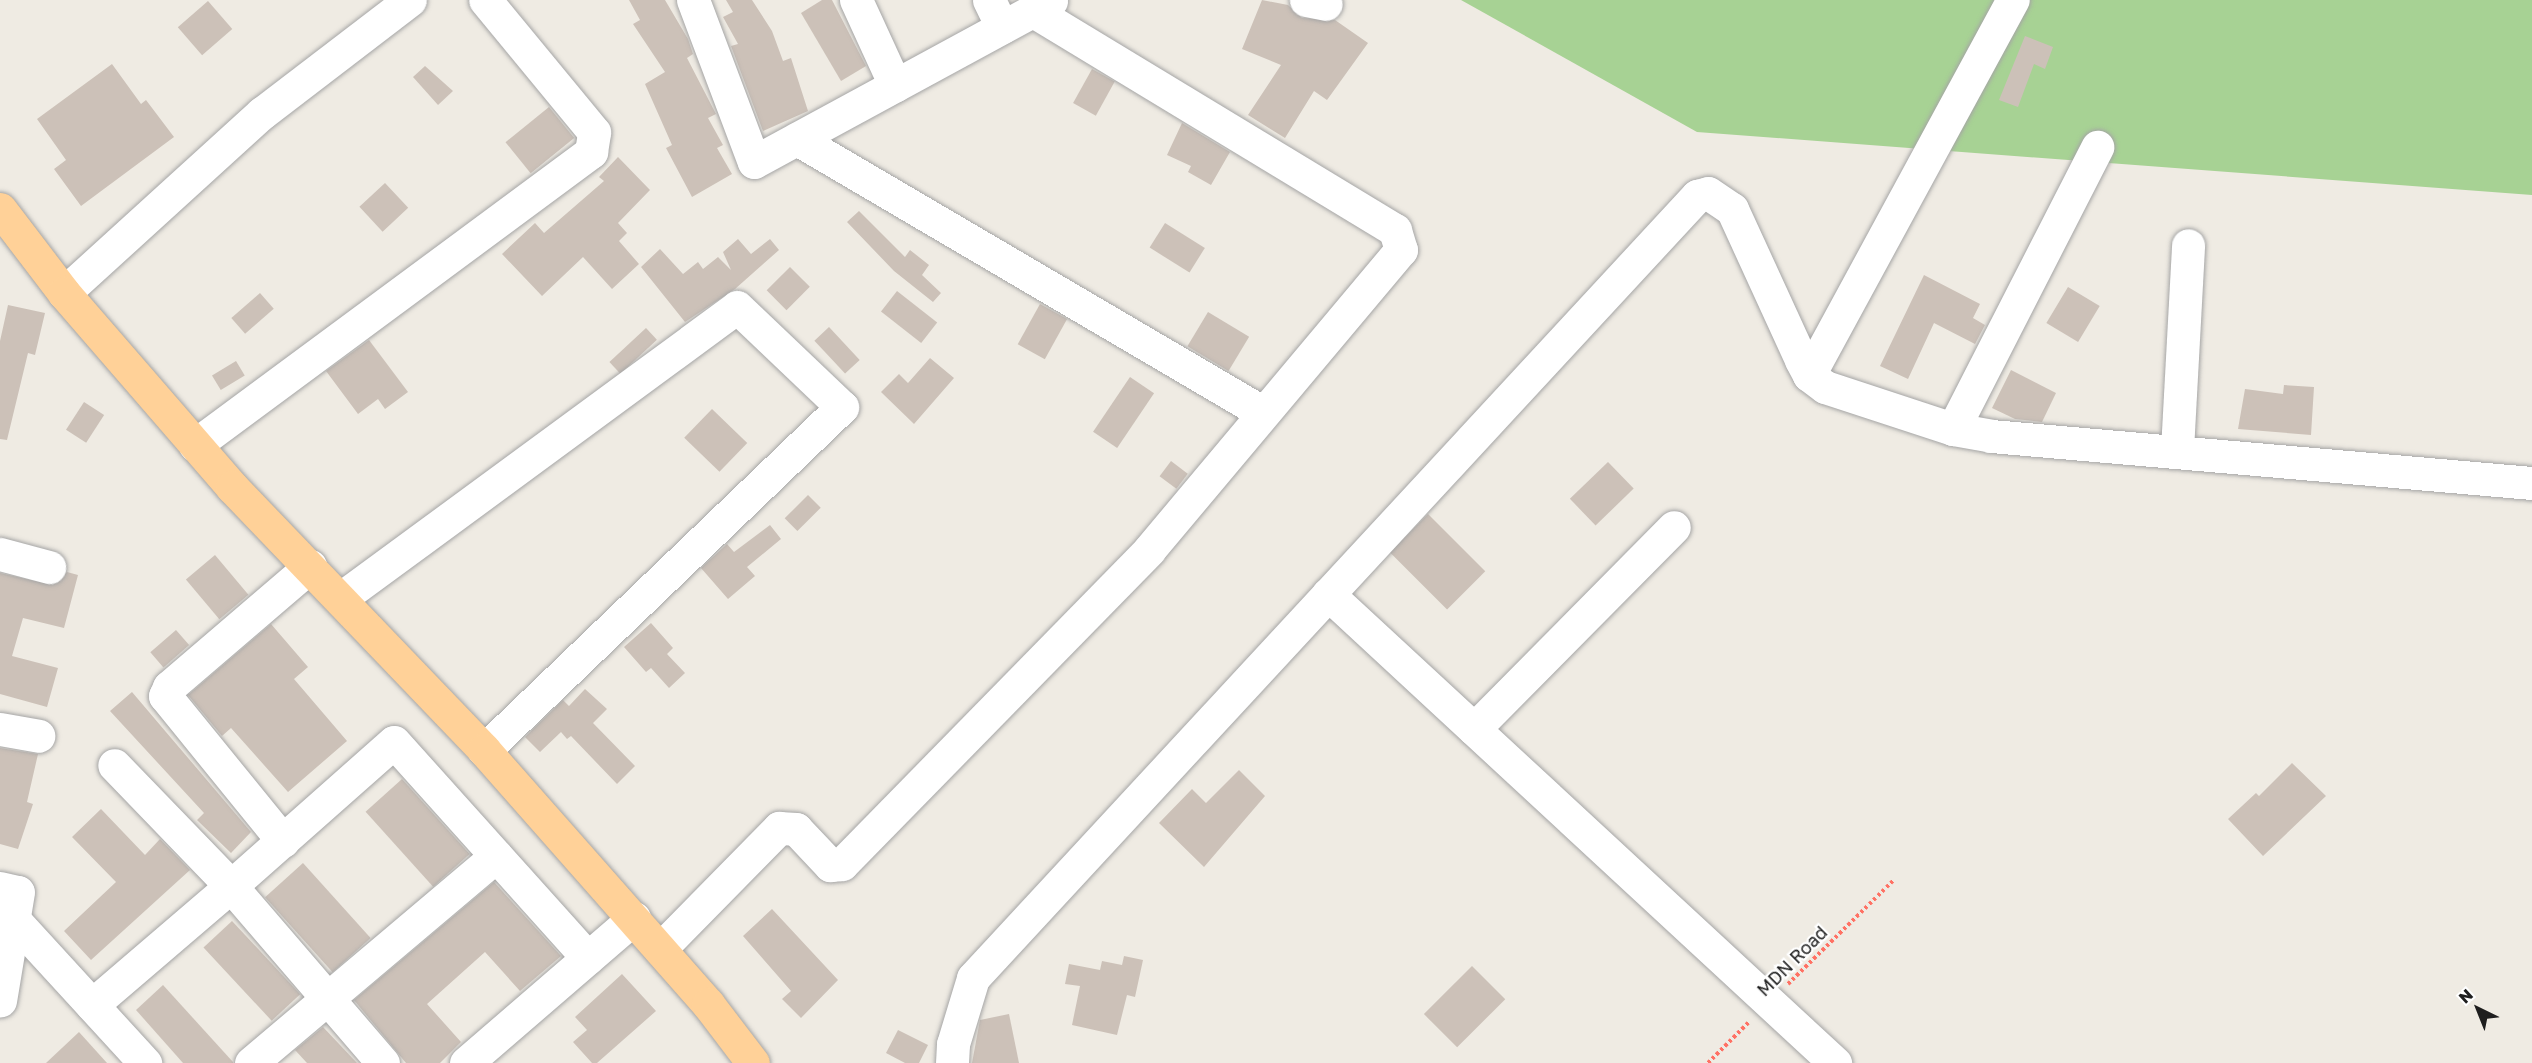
<!DOCTYPE html>
<style>
body{margin:0}
#map{position:relative;width:2532px;height:1063px;overflow:hidden;background:#efebe3;font-family:"Golos Text",sans-serif}
div>[style]{position:absolute}
.forest>*{inset:0;background:#a7d294}
.building>*{inset:0;background:#ccc1b8;transform-origin:0 0}
.path>*{height:4px;margin-top:-2px;transform-origin:0;background:repeating-linear-gradient(90deg,#ff7164 0 3px,transparent 0 6px)}
.roads{filter:drop-shadow(0 0 2px #a5a5a5) drop-shadow(0 0 2px #a5a5a5)}
.minor>*{height:33px;margin:-16.5px;padding:0 16.5px;transform-origin:16.5px;border-radius:16.5px;background:#fff}
.major>*{height:33px;margin:-16.5px;padding:0 16.5px;transform-origin:16.5px;border-radius:16.5px;background:#ffd198}
span{translate:-50% -50%;white-space:nowrap;text-align:center;line-height:1.15;-webkit-text-stroke:4.5px #fff;paint-order:stroke}
.street-label{font-size:18px;color:#1e1e1e}
.north{position:absolute;left:2448px;top:979px;width:60px;height:60px;-webkit-text-stroke:4px #fff;paint-order:stroke;rotate:317deg;font-size:16px;font-weight:700;line-height:24px;text-align:center;color:#1e1e1e}
.north::after{content:'';display:block;margin:auto;width:21px;height:27px;background:#1e1e1e;clip-path:polygon(50% 0,100% 100%,50% 72%,0 100%)}
</style>
<div id="map">
<div class="forest">
<div style="clip-path:polygon(1461px 0,2532px 0,2532px 195px,1697px 132px)"></div>
</div>
<div class="building">
<div style="clip-path:polygon(629px 0,665px 0,688px 39px,693px 54px,687px 58px,716px 114px,708px 118px,723px 145px,717px 148px,732px 174px,692px 197px,666px 148px,672px 145px,645px 84px,665px 72px,633px 24px,640px 20px)"></div>
<div style="clip-path:polygon(726px 0,752px 0,772px 31px,783px 61px,791px 58px,808px 111px,763px 131px,731px 46px,738px 44px,723px 17px,733px 12px)"></div>
<div style="clip-path:polygon(822px 0,832px 0,866px 66px,841px 81px,801px 13px)"></div>
<div style="clip-path:polygon(1262px 0,1288px 5px,1302px 18px,1335px 20px,1368px 43px,1327px 100px,1314px 91px,1285px 138px,1248px 115px,1281px 65px,1242px 49px)"></div>
<div style="left:208px;top:1px;width:37px;height:40px;rotate:49deg"></div>
<div style="clip-path:polygon(2025px 36px,2053px 47px,2045px 69px,2034px 64px,2018px 107px,1999px 100px)"></div>
<div style="clip-path:polygon(112px 64px,141px 104px,146px 100px,174px 137px,81px 206px,54px 169px,66px 160px,37px 119px)"></div>
<div style="clip-path:polygon(425px 66px,453px 91px,438px 105px,413px 77px)"></div>
<div style="left:1092px;top:69px;width:26px;height:39px;rotate:29deg"></div>
<div style="left:549px;top:107px;width:40px;height:56px;rotate:51deg"></div>
<div style="clip-path:polygon(1182px 123px,1230px 152px,1211px 185px,1188px 172px,1191px 166px,1167px 155px)"></div>
<div style="clip-path:polygon(618px 157px,650px 190px,618px 223px,627px 233px,619px 241px,639px 264px,612px 289px,583px 257px,542px 296px,502px 254px,535px 223px,544px 233px,604px 181px,599px 177px)"></div>
<div style="left:385px;top:183px;width:34px;height:35px;rotate:47deg"></div>
<div style="clip-path:polygon(859px 211px,905px 257px,910px 250px,929px 265px,922px 275px,941px 293px,933px 302px,894px 271px,847px 222px)"></div>
<div style="left:1165px;top:223px;width:47px;height:29px;rotate:32deg"></div>
<div style="clip-path:polygon(738px 239px,751px 254px,770px 239px,779px 250px,735px 289px,685px 322px,641px 267px,660px 249px,683px 274px,698px 262px,703px 269px,718px 257px,731px 270px,723px 252px)"></div>
<div style="left:790px;top:267px;width:28px;height:33px;rotate:45deg"></div>
<div style="clip-path:polygon(1924px 275px,1980px 304px,1973px 318px,1985px 325px,1975px 344px,1934px 323px,1908px 379px,1880px 366px)"></div>
<div style="left:2068px;top:287px;width:37px;height:42px;rotate:31deg"></div>
<div style="left:897px;top:291px;width:51px;height:26px;rotate:38deg"></div>
<div style="left:260px;top:293px;width:21px;height:38px;rotate:49deg"></div>
<div style="left:1040px;top:304px;width:31px;height:46px;rotate:29deg"></div>
<div style="clip-path:polygon(8px 305px,45px 313px,35px 355px,28px 353px,7px 440px,0 439px,0 341px)"></div>
<div style="left:1208px;top:312px;width:48px;height:40px;rotate:31deg"></div>
<div style="left:829px;top:327px;width:45px;height:20px;rotate:47deg"></div>
<div style="left:646px;top:328px;width:16px;height:50px;rotate:47deg"></div>
<div style="clip-path:polygon(369px 340px,408px 392px,385px 409px,378px 399px,358px 414px,326px 371px)"></div>
<div style="clip-path:polygon(930px 358px,954px 378px,914px 424px,881px 392px,899px 374px,908px 383px)"></div>
<div style="left:236px;top:361px;width:17px;height:28px;rotate:59deg"></div>
<div style="clip-path:polygon(2011px 370px,2056px 393px,2042px 422px,2015px 419px,1992px 408px)"></div>
<div style="left:1130px;top:377px;width:29px;height:66px;rotate:34deg"></div>
<div style="clip-path:polygon(2284px 385px,2314px 387px,2311px 435px,2238px 429px,2245px 389px,2283px 394px)"></div>
<div style="left:84px;top:402px;width:24px;height:33px;rotate:33deg"></div>
<div style="left:712px;top:409px;width:49px;height:40px;rotate:44deg"></div>
<div style="left:1171px;top:461px;width:21px;height:19px;rotate:37deg"></div>
<div style="left:1608px;top:462px;width:37px;height:53px;rotate:46deg"></div>
<div style="left:808px;top:495px;width:18px;height:33px;rotate:45deg"></div>
<div style="left:1428px;top:514px;width:81px;height:54px;rotate:45deg"></div>
<div style="clip-path:polygon(770px 525px,781px 539px,747px 567px,755px 576px,728px 599px,701px 568px,727px 544px,734px 552px)"></div>
<div style="left:215px;top:555px;width:52px;height:38px;rotate:50deg"></div>
<div style="clip-path:polygon(67px 572px,78px 575px,64px 628px,23px 618px,12px 656px,58px 668px,47px 707px,0 694px,0 573px,53px 585px)"></div>
<div style="clip-path:polygon(651px 623px,673px 648px,667px 654px,685px 673px,669px 688px,651px 668px,646px 672px,624px 647px)"></div>
<div style="clip-path:polygon(271px 624px,308px 667px,294px 679px,347px 741px,288px 792px,231px 728px,222px 736px,188px 695px)"></div>
<div style="left:176px;top:630px;width:20px;height:34px;rotate:49deg"></div>
<div style="clip-path:polygon(585px 689px,607px 709px,593px 723px,635px 766px,617px 784px,571px 736px,567px 739px,561px 732px,540px 752px,525px 737px,563px 700px,569px 706px)"></div>
<div style="clip-path:polygon(132px 692px,251px 832px,231px 853px,197px 820px,204px 813px,110px 711px)"></div>
<div style="clip-path:polygon(0 748px,38px 754px,27px 802px,33px 804px,18px 849px,0 844px)"></div>
<div style="clip-path:polygon(2292px 763px,2326px 796px,2263px 856px,2228px 819px,2256px 793px,2259px 796px)"></div>
<div style="clip-path:polygon(1239px 770px,1265px 796px,1204px 867px,1159px 823px,1192px 789px,1206px 803px)"></div>
<div style="left:402px;top:779px;width:101px;height:49px;rotate:48deg"></div>
<div style="clip-path:polygon(101px 809px,145px 855px,160px 839px,190px 870px,91px 960px,64px 931px,116px 882px,72px 837px)"></div>
<div style="left:303px;top:863px;width:101px;height:51px;rotate:48deg"></div>
<div style="clip-path:polygon(494px 882px,561px 956px,520px 991px,485px 952px,427px 1004px,461px 1042px,440px 1063px,406px 1063px,354px 1000px)"></div>
<div style="clip-path:polygon(772px 909px,838px 980px,801px 1018px,782px 999px,791px 991px,743px 936px)"></div>
<div style="left:232px;top:921px;width:100px;height:39px;rotate:47deg"></div>
<div style="clip-path:polygon(1124px 956px,1143px 960px,1135px 997px,1127px 995px,1117px 1035px,1072px 1025px,1080px 986px,1065px 984px,1069px 964px,1100px 970px,1102px 961px,1122px 965px)"></div>
<div style="left:1472px;top:966px;width:47px;height:68px;rotate:45deg"></div>
<div style="clip-path:polygon(622px 974px,656px 1011px,597px 1063px,592px 1063px,573px 1042px,587px 1030px,575px 1017px)"></div>
<div style="clip-path:polygon(163px 985px,233px 1062px,233px 1063px,183px 1063px,136px 1010px)"></div>
<div style="clip-path:polygon(1009px 1014px,1019px 1063px,972px 1063px,980px 1020px)"></div>
<div style="clip-path:polygon(323px 1027px,357px 1063px,307px 1063px,295px 1050px)"></div>
<div style="clip-path:polygon(898px 1030px,928px 1045px,919px 1063px,905px 1063px,886px 1053px)"></div>
<div style="clip-path:polygon(79px 1032px,107px 1063px,46px 1063px)"></div>
</div>
<div class="path">
<div style="left:1788px;top:984px;width:150px;rotate:-44.5deg"></div>
<div style="left:1708px;top:1063px;width:59px;rotate:-45deg"></div>
</div>
<div class="roads">
<div class="minor">
<div style="left:693px;top:0;width:173px;rotate:69.4deg"></div>
<div style="left:754px;top:162px;width:338px;rotate:-28.5deg"></div>
<div style="left:856px;top:0;width:94px;rotate:65.4deg"></div>
<div style="left:989px;top:0;width:30px;rotate:64deg"></div>
<div style="left:1306px;top:0;width:20px;rotate:11deg"></div>
<div style="left:797px;top:139px;width:539px;rotate:30.42deg"></div>
<div style="left:64px;top:293px;width:268px;rotate:-42.3deg"></div>
<div style="left:262px;top:113px;width:186px;rotate:-37.4deg"></div>
<div style="left:1809px;top:375px;width:427px;rotate:-61.5deg"></div>
<div style="left:1953px;top:429px;width:317px;rotate:-62.9deg"></div>
<div style="left:195px;top:445px;width:493px;rotate:-36.5deg"></div>
<div style="left:591px;top:152px;width:20px;rotate:-81deg"></div>
<div style="left:594px;top:132px;width:171px;rotate:-129.5deg"></div>
<div style="left:2177px;top:450px;width:205px;rotate:-86.9deg"></div>
<div style="left:0;top:554px;width:51px;rotate:14.9deg"></div>
<div style="left:1328px;top:594px;width:691px;rotate:42.77deg"></div>
<div style="left:341px;top:598px;width:491px;rotate:-36.3deg"></div>
<div style="left:737px;top:307px;width:145px;rotate:43.6deg"></div>
<div style="left:842px;top:407px;width:496px;rotate:136.2deg"></div>
<div style="left:0;top:729px;width:39px;rotate:10deg"></div>
<div style="left:1474px;top:729px;width:284px;rotate:-45.3deg"></div>
<div style="left:283px;top:841px;width:187px;rotate:-129.1deg"></div>
<div style="left:165px;top:696px;width:10px;rotate:-66deg"></div>
<div style="left:169px;top:687px;width:186px;rotate:-40.6deg"></div>
<div style="left:0;top:888px;width:18px;rotate:13deg"></div>
<div style="left:18px;top:892px;width:110px;rotate:99.4deg"></div>
<div style="left:15px;top:921px;width:193px;rotate:47.5deg"></div>
<div style="left:660px;top:949px;width:170px;rotate:-45.5deg"></div>
<div style="left:779px;top:828px;width:17px;rotate:3deg"></div>
<div style="left:796px;top:829px;width:50px;rotate:46.6deg"></div>
<div style="left:830px;top:865px;width:12px;rotate:-5deg"></div>
<div style="left:842px;top:864px;width:439px;rotate:-45.6deg"></div>
<div style="left:1149px;top:550px;width:392px;rotate:-50deg"></div>
<div style="left:1401px;top:250px;width:21px;rotate:-107deg"></div>
<div style="left:1395px;top:230px;width:423px;rotate:-148.8deg"></div>
<div style="left:92px;top:1005px;width:183px;rotate:-40.6deg"></div>
<div style="left:231px;top:886px;width:168px;rotate:-134deg"></div>
<div style="left:251px;top:1063px;width:321px;rotate:-40.2deg"></div>
<div style="left:383px;top:1063px;width:233px;rotate:-130.7deg"></div>
<div style="left:231px;top:886px;width:217px;rotate:-41.5deg"></div>
<div style="left:394px;top:742px;width:290px;rotate:48.1deg"></div>
<div style="left:466px;top:1063px;width:222px;rotate:-40.8deg"></div>
<div style="left:952px;top:1063px;width:19px;rotate:-87deg"></div>
<div style="left:953px;top:1044px;width:69px;rotate:-73.1deg"></div>
<div style="left:973px;top:978px;width:1066px;rotate:-47.21deg"></div>
<div style="left:1697px;top:196px;width:11px;rotate:-15deg"></div>
<div style="left:1708px;top:193px;width:29px;rotate:34deg"></div>
<div style="left:1732px;top:209px;width:166px;rotate:65.4deg"></div>
<div style="left:1801px;top:360px;width:17px;rotate:62deg"></div>
<div style="left:1809px;top:375px;width:20px;rotate:37deg"></div>
<div style="left:1825px;top:387px;width:135px;rotate:18.2deg"></div>
<div style="left:1953px;top:429px;width:39px;rotate:10deg"></div>
<div style="left:1991px;top:436px;width:543px;rotate:4.97deg"></div>
</div>
<div class="major">
<div style="left:0;top:209px;width:106px;rotate:52.7deg"></div>
<div style="left:64px;top:293px;width:257px;rotate:49.1deg"></div>
<div style="left:232px;top:487px;width:364px;rotate:46.2deg"></div>
<div style="left:484px;top:750px;width:339px;rotate:48.6deg"></div>
<div style="left:708px;top:1004px;width:74px;rotate:52.7deg"></div>
</div>
</div>
<div class="street-label">
<span style="left:1792px;top:961px;rotate:-45deg">MDN Road</span>
</div>
<div class="north">N</div>
</div>
